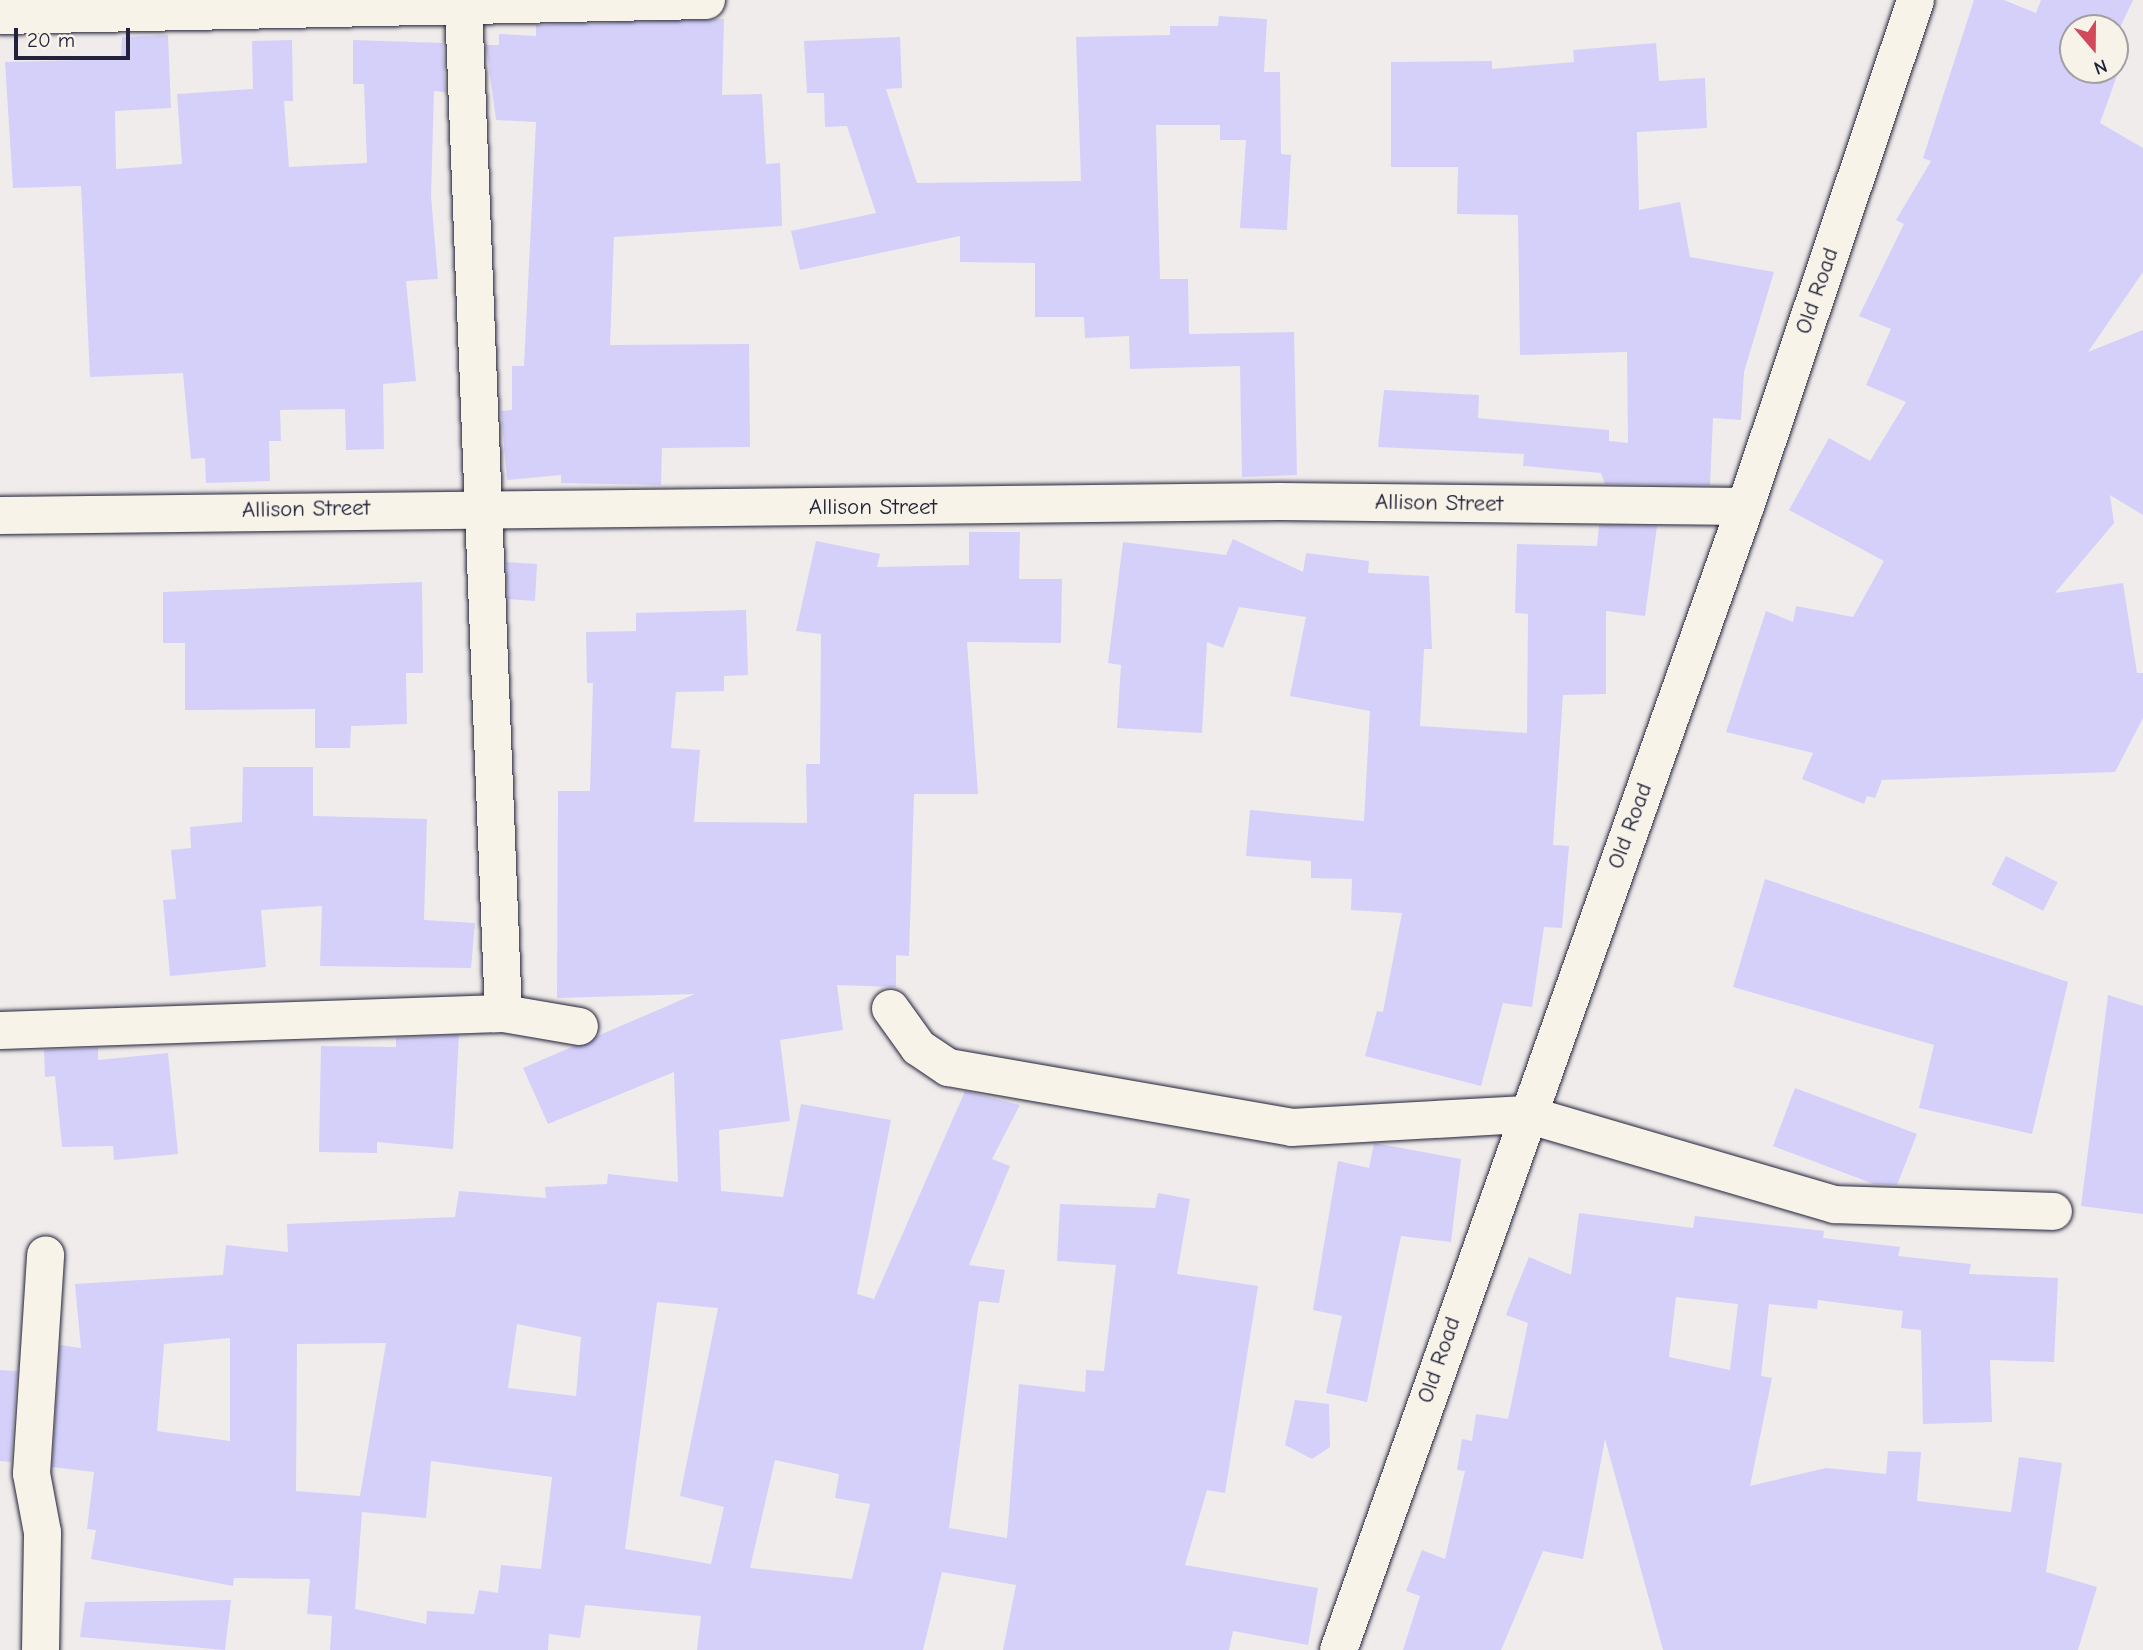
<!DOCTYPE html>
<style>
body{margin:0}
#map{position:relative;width:2143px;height:1650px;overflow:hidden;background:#f0eceb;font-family:"Comic Neue",sans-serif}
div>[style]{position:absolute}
.building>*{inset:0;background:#d4d0f9;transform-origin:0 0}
.roads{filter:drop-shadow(0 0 2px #22223b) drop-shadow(0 0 2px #22223b)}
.minor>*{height:37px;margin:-18.5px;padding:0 18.5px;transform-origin:18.5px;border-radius:18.5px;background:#f7f3e8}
span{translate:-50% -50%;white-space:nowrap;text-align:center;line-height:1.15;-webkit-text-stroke:6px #f7f3e8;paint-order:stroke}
.street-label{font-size:23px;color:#22223b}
.north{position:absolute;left:2059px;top:14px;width:70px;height:70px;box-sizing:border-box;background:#f7f3e8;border:2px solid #a29fa3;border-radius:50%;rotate:160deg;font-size:19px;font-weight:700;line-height:28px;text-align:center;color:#22223b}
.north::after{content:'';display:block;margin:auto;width:24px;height:32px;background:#d1495b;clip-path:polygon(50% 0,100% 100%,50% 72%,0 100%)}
.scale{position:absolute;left:14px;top:28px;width:116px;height:32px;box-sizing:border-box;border:4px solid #22223b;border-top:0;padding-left:9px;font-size:21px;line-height:24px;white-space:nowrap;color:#22223b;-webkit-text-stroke:5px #f7f3e8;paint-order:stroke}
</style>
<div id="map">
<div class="building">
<div style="clip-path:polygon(1974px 0,2004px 0,2036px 13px,2041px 0,2133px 0,2115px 38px,2115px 28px,2073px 28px,2073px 70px,2115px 70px,2115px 41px,2128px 45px,2100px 123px,2143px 148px,2143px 272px,2088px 352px,2143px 330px,2143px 515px,2110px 495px,2114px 523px,2055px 593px,2123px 583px,2137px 673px,2143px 673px,2143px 718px,2115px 772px,1882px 780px,1875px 798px,1867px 796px,1864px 804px,1802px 779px,1813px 753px,1726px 732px,1766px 611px,1793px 622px,1796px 606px,1853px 617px,1884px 561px,1789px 510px,1829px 438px,1870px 461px,1906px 402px,1866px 385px,1891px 329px,1859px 316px,1904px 224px,1896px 220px,1931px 161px,1923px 158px)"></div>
<div style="clip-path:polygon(1219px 16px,1267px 19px,1264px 72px,1280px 72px,1281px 154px,1291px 155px,1287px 230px,1240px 228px,1246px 140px,1220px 140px,1220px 125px,1156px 125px,1160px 279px,1188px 279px,1189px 334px,1294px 332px,1297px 475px,1242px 477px,1240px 366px,1130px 369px,1129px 336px,1085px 338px,1084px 317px,1035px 317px,1035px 263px,960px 262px,960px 236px,800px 270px,791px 231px,876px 213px,847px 126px,825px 127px,824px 93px,807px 93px,804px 41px,900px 37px,902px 88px,886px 89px,917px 183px,1081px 181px,1076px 37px,1170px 35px,1170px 26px,1218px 26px)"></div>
<div style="clip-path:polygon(724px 19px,722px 95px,762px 94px,766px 164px,780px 163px,782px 226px,614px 237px,610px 345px,749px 344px,750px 447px,662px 448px,661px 485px,561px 483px,561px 475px,507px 480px,501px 411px,512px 410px,512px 366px,524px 366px,536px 122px,496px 120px,486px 45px,499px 45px,499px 34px,536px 36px,536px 25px)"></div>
<div style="clip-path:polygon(168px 35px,171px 108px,115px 111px,116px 169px,182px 164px,177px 94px,253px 89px,252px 41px,292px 40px,293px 101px,284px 101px,289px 167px,367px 163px,364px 84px,353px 84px,353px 40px,443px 43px,445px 92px,434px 91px,431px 196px,438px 279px,406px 281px,416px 381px,383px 384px,384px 449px,346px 450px,345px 409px,280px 410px,281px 441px,269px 441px,270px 481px,206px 483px,205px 458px,191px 459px,183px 373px,90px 377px,81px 186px,13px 188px,5px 62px,121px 59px,122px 37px)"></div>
<div style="clip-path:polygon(1656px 43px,1659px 81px,1705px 78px,1707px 128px,1637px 132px,1639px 210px,1680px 202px,1690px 257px,1774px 272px,1744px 372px,1741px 420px,1713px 418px,1710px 485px,1605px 484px,1601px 473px,1523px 466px,1524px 454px,1378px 447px,1384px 390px,1479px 395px,1478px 418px,1609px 430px,1609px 441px,1628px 443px,1627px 352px,1520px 355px,1518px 215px,1457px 214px,1458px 167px,1391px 167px,1391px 62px,1492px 61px,1492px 69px,1574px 62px,1573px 50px)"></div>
<div style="clip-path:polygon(1599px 525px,1657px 526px,1645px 616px,1606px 611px,1606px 694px,1563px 695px,1553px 845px,1569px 846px,1562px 928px,1544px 927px,1532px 1007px,1503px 1003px,1481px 1086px,1365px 1056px,1377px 1011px,1383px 1012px,1402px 913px,1351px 910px,1352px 879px,1311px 878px,1311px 861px,1246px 856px,1250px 810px,1364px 821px,1370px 711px,1290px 696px,1306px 617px,1239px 607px,1223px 648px,1207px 642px,1202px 733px,1117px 728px,1121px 665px,1108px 663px,1123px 542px,1226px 555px,1233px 539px,1303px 572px,1306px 553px,1369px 561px,1368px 573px,1429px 576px,1432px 649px,1424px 649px,1420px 726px,1527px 733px,1528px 614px,1515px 613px,1517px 544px,1597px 546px)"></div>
<div style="clip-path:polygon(evenodd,969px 532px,1020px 532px,1019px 579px,1062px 579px,1061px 643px,967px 642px,978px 794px,914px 794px,909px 956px,896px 955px,896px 987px,837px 985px,843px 1030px,780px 1040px,790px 1121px,719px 1130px,721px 1191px,783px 1197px,801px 1104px,891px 1120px,857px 1294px,874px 1299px,965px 1091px,1020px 1105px,992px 1159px,1010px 1166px,969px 1265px,1005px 1270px,999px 1303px,979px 1301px,949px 1528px,1007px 1538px,1019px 1384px,1085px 1392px,1086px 1370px,1104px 1371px,1116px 1265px,1057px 1261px,1060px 1204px,1155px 1208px,1158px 1193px,1190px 1199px,1177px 1274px,1258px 1286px,1225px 1493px,1207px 1490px,1185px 1565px,1318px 1588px,1308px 1645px,1233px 1631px,1229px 1650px,1003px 1650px,1016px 1585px,942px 1572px,923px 1650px,697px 1650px,701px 1616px,585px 1605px,580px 1638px,549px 1634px,548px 1650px,330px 1650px,332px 1616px,307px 1614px,310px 1579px,234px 1578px,233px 1586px,91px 1559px,96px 1530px,87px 1529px,94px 1472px,52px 1467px,60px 1345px,81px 1348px,75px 1284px,223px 1275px,226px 1245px,288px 1252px,287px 1224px,455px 1217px,459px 1191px,546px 1198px,545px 1187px,607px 1184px,608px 1174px,678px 1182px,674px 1072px,548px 1124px,523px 1068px,695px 994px,557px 998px,558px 791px,590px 791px,593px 683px,587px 683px,586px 632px,636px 631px,636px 613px,746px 610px,748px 675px,724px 676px,724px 691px,676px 692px,671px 748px,700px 750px,694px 822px,807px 823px,806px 764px,820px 764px,821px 634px,796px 631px,816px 541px,880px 554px,877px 567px,969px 565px,969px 532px,657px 1302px,718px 1308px,680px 1496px,724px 1507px,711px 1564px,625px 1549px,657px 1302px,969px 532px,517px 1324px,581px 1337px,576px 1396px,508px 1388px,517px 1324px,969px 532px,230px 1338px,230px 1441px,157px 1431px,164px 1344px,230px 1338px,969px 532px,386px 1343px,360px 1496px,296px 1491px,297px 1344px,386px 1343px,969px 532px,775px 1460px,839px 1474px,835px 1498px,870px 1504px,852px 1579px,750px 1568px,775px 1460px,969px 532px,431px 1461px,552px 1477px,541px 1569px,501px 1565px,498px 1593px,479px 1590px,474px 1614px,427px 1611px,426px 1624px,355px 1609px,362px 1512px,426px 1518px,431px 1461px)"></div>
<div style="clip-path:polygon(506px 562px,537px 564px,535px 601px,508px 599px)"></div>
<div style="clip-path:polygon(422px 582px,423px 673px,406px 673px,407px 724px,351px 726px,350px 748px,315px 748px,315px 709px,185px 710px,185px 643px,163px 643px,163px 592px)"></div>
<div style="clip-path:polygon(243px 767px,313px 767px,313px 816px,427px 819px,424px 920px,475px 923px,471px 968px,320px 966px,322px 906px,261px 910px,266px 967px,170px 976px,163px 900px,176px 899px,171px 850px,191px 848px,190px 827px,242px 822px)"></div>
<div style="left:2006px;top:856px;width:58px;height:32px;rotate:27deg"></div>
<div style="clip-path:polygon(1765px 879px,2068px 982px,2032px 1134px,1919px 1108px,1934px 1045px,1733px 987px)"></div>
<div style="clip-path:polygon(2108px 995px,2143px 1006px,2143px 1214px,2081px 1206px)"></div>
<div style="clip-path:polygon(459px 1035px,453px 1149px,377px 1142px,377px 1153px,319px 1152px,321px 1046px,396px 1047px,396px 1038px)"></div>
<div style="clip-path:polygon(98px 1048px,98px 1060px,168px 1053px,178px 1154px,114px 1160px,113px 1146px,62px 1147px,55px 1076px,45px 1077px,44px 1050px)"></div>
<div style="clip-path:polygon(1795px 1088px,1917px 1134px,1897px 1185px,1874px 1184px,1773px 1146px)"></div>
<div style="clip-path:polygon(1374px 1143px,1461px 1159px,1451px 1242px,1401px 1236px,1367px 1402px,1326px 1393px,1342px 1316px,1313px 1310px,1338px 1161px,1369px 1168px)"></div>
<div style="clip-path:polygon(evenodd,1579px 1213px,1693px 1228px,1695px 1216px,1824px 1231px,1823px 1238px,1900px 1247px,1898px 1256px,1971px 1264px,1969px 1274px,2058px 1278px,2054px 1362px,1990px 1360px,1992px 1422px,1923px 1424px,1921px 1330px,1901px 1328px,1903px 1311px,1818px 1300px,1817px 1309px,1769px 1304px,1761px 1376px,1772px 1378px,1750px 1486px,1826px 1468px,1886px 1474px,1888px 1451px,1921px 1452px,1917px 1501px,2011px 1512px,2019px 1457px,2062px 1463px,2046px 1572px,2097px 1587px,2078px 1650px,1663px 1650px,1605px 1439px,1583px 1559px,1543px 1551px,1501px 1650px,1403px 1650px,1420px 1596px,1406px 1591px,1422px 1550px,1445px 1559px,1465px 1471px,1457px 1470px,1462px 1439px,1472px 1441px,1476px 1414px,1508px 1419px,1528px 1323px,1506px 1315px,1515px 1291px,1529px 1257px,1571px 1275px,1579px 1213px,1676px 1297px,1738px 1304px,1730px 1370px,1669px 1357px,1676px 1297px)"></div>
<div style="clip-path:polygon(0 1370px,17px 1371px,11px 1462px,0 1461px)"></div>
<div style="clip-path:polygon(1295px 1400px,1329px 1404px,1330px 1447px,1312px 1459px,1285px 1445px)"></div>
<div style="clip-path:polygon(231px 1600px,225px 1650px,80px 1637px,85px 1602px)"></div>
</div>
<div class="roads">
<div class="minor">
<div style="left:463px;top:5px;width:1009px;rotate:87.73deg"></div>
<div style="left:0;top:15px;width:706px;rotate:-1.22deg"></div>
<div style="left:0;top:515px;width:1279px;rotate:-0.63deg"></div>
<div style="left:1279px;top:501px;width:466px;rotate:0.6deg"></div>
<div style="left:890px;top:1008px;width:48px;rotate:54.3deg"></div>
<div style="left:918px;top:1047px;width:36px;rotate:34deg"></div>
<div style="left:948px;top:1067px;width:348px;rotate:9.9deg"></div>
<div style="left:1291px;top:1127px;width:235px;rotate:-3.2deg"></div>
<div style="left:1526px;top:1114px;width:321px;rotate:16.3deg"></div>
<div style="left:1834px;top:1204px;width:219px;rotate:1.8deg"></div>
<div style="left:0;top:1030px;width:503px;rotate:-1.94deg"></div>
<div style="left:503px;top:1013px;width:77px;rotate:9.7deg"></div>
<div style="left:40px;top:1650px;width:118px;rotate:-89deg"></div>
<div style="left:42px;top:1532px;width:60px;rotate:-100.6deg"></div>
<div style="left:31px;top:1473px;width:219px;rotate:-86.3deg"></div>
<div style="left:1338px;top:1650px;width:1214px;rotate:-70.42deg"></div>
<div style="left:1745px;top:506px;width:534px;rotate:-71.43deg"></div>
</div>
</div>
<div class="street-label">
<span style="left:1817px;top:291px;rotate:-71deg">Old Road</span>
<span style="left:1439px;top:503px;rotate:1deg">Allison Street</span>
<span style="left:873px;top:507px">Allison Street</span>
<span style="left:306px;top:509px;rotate:-1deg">Allison Street</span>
<span style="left:1630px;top:826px;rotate:-70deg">Old Road</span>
<span style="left:1439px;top:1360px;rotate:-71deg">Old Road</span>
</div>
<div class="north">N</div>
<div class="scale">20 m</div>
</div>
